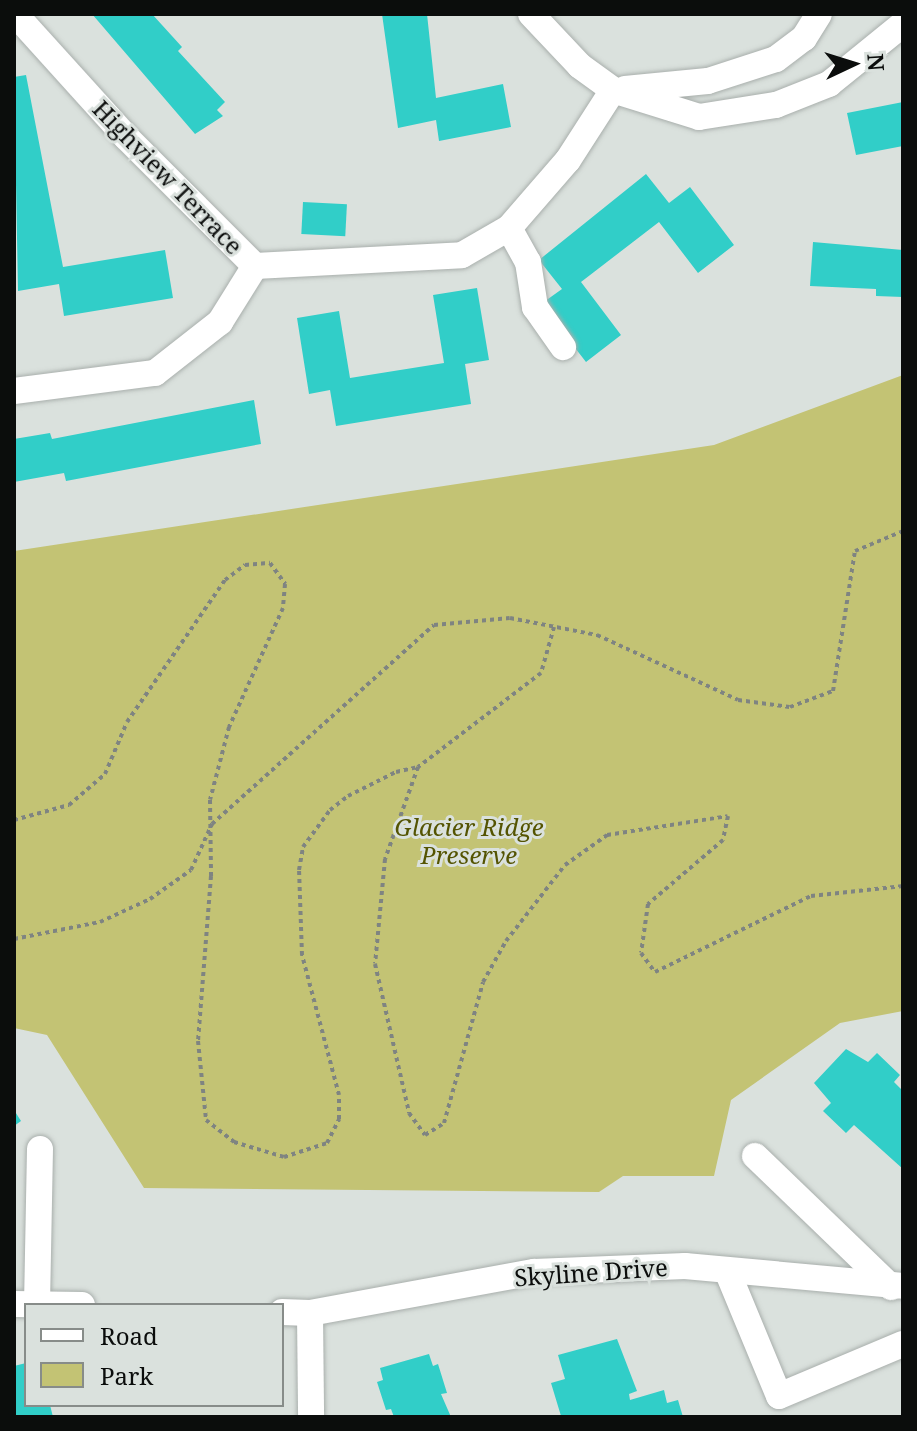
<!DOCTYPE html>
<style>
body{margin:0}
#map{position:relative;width:917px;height:1431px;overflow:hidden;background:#dae1dd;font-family:"Noto Serif",serif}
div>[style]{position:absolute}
.green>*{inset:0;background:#c3c374}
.building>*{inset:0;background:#31cec8;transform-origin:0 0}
.path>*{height:4px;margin-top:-2px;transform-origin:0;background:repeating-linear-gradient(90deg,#7f8481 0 4px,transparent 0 8px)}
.roads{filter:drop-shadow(0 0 2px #a9afac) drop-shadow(0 0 2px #a9afac)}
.street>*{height:26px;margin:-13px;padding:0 13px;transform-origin:13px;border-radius:13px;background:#fff}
span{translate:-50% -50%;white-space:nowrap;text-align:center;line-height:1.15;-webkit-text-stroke:6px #dae1dd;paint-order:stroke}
.street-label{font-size:24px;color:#0b0d0c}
.park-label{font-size:24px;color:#545402;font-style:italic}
.frame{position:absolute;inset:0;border:16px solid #0b0d0c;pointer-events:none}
.legend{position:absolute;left:24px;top:1303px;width:260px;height:104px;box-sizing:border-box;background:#dae1dd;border:2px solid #878c89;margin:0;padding:10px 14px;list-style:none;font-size:24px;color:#0b0d0c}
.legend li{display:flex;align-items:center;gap:16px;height:40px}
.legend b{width:40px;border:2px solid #878c89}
.north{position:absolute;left:813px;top:24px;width:80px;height:80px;-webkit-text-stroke:6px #dae1dd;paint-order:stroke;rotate:86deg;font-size:22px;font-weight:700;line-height:32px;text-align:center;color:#0b0d0c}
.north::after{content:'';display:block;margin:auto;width:28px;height:36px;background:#0b0d0c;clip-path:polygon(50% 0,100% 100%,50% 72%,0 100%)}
</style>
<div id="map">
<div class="green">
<div style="clip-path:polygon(903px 375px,903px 1011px,840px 1023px,731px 1100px,714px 1176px,623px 1176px,599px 1192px,144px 1188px,47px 1035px,14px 1028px,14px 551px,714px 445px)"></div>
</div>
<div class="building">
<div style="clip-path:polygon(92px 14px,152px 14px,182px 47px,178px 51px,225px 102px,217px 110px,223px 116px,195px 134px)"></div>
<div style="clip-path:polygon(382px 14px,427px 14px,436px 98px,503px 84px,511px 127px,439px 141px,436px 120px,398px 128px)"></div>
<div style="clip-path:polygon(26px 75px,63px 267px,165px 250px,173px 298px,64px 316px,59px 284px,18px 291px,14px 77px)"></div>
<div style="clip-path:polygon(903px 102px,903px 146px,856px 155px,847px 113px)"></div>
<div style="clip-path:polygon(646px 174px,669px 203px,690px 187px,734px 245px,698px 273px,659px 222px,581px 282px,621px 335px,586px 362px,541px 304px,562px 289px,539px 260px)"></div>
<div style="left:303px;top:202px;width:44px;height:32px;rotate:3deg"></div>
<div style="clip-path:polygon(813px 242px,903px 250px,903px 297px,876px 296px,876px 289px,810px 286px)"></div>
<div style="clip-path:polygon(477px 288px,489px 360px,465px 364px,471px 404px,336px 426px,330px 390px,309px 394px,297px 318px,339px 311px,350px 378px,444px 363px,433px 295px)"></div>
<div style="clip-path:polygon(254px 400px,261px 444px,66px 481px,64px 473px,14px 482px,14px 439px,50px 433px,52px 439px)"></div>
<div style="clip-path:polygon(846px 1049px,868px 1062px,877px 1053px,900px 1075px,894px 1082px,903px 1091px,903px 1169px,854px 1125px,846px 1133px,823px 1111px,831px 1103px,814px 1083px)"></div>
<div style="clip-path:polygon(14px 1110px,21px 1121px,14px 1126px)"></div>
<div style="clip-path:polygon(617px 1339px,637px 1391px,629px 1394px,630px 1400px,664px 1390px,667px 1403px,678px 1400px,683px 1417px,561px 1416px,551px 1383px,565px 1379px,558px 1355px)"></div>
<div style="clip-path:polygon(429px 1354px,433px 1366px,438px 1364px,447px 1393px,441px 1394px,451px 1417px,394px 1417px,391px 1409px,386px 1410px,377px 1382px,383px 1380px,380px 1368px)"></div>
<div style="clip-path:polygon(26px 1363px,26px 1405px,50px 1405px,53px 1417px,14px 1417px,14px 1366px)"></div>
</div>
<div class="path">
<div style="left:554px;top:627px;width:48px;rotate:105.8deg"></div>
<div style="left:541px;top:673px;width:155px;rotate:142.6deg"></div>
<div style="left:418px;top:767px;width:98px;rotate:109.7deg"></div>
<div style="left:385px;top:859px;width:105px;rotate:95.4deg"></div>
<div style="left:375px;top:964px;width:153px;rotate:77.1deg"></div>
<div style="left:409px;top:1113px;width:27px;rotate:54deg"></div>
<div style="left:425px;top:1135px;width:22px;rotate:-32deg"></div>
<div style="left:444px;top:1123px;width:146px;rotate:-74.5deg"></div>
<div style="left:483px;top:982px;width:47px;rotate:-60.7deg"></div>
<div style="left:506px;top:941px;width:96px;rotate:-52.2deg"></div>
<div style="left:565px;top:865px;width:52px;rotate:-35.5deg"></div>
<div style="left:607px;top:835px;width:122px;rotate:-8.9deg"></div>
<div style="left:728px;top:816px;width:25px;rotate:102deg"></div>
<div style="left:723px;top:840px;width:99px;rotate:139.5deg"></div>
<div style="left:648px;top:904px;width:49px;rotate:98.1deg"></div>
<div style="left:641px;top:953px;width:24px;rotate:54deg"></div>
<div style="left:655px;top:972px;width:174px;rotate:-26deg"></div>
<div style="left:811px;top:896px;width:93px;rotate:-6.2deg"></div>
<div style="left:14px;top:820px;width:57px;rotate:-15.3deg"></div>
<div style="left:69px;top:805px;width:48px;rotate:-40.7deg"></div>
<div style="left:105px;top:774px;width:56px;rotate:-67.1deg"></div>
<div style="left:127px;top:722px;width:173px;rotate:-55.4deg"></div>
<div style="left:225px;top:580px;width:25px;rotate:-37deg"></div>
<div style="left:245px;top:565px;width:25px;rotate:-5deg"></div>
<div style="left:270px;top:563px;width:26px;rotate:54deg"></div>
<div style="left:285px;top:584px;width:24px;rotate:95deg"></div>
<div style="left:283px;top:608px;width:131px;rotate:114.4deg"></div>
<div style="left:229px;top:727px;width:75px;rotate:104.6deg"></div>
<div style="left:210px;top:800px;width:76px;rotate:89.2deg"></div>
<div style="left:211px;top:876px;width:166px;rotate:94.5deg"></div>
<div style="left:198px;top:1041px;width:79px;rotate:84.2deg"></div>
<div style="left:206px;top:1120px;width:36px;rotate:38deg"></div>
<div style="left:234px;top:1142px;width:52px;rotate:16.7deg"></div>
<div style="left:284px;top:1157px;width:45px;rotate:-18deg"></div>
<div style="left:327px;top:1143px;width:27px;rotate:-63deg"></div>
<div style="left:339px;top:1119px;width:24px;rotate:-90deg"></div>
<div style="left:339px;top:1095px;width:145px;rotate:-104.8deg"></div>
<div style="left:302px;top:955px;width:85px;rotate:-92deg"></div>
<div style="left:299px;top:870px;width:23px;rotate:-80deg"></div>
<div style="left:303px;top:847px;width:46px;rotate:-53.9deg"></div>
<div style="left:330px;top:810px;width:23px;rotate:-38deg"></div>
<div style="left:348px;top:796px;width:54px;rotate:-26.6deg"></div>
<div style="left:396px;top:772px;width:23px;rotate:-13deg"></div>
<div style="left:14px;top:939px;width:88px;rotate:-11.2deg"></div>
<div style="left:100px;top:922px;width:55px;rotate:-24.7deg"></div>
<div style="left:150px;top:899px;width:50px;rotate:-35.3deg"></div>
<div style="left:191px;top:870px;width:51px;rotate:-65.5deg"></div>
<div style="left:212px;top:824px;width:298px;rotate:-41.9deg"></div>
<div style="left:434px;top:625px;width:76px;rotate:-5.3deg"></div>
<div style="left:510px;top:618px;width:89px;rotate:11.1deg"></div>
<div style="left:597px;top:635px;width:155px;rotate:24.7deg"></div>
<div style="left:738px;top:700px;width:52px;rotate:7.7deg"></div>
<div style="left:790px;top:707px;width:46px;rotate:-20.4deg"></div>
<div style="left:833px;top:691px;width:142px;rotate:-81.1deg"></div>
<div style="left:855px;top:551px;width:52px;rotate:-22.6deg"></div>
</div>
<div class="roads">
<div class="street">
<div style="left:15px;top:14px;width:166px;rotate:47.9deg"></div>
<div style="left:126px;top:137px;width:182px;rotate:45deg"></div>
<div style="left:255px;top:266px;width:207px;rotate:-3deg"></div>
<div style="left:462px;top:255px;width:54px;rotate:-29.9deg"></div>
<div style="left:509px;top:228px;width:90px;rotate:-49.1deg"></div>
<div style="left:568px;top:160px;width:83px;rotate:-57.3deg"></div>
<div style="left:531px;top:14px;width:71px;rotate:46.7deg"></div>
<div style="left:580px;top:66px;width:41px;rotate:36deg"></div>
<div style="left:613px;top:90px;width:90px;rotate:17.4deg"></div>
<div style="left:699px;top:117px;width:78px;rotate:-8.9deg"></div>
<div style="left:776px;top:105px;width:57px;rotate:-21.6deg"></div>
<div style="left:829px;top:84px;width:95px;rotate:-39deg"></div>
<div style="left:625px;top:89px;width:83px;rotate:-5.5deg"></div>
<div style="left:708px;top:81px;width:71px;rotate:-17.9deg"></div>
<div style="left:776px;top:59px;width:35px;rotate:-37deg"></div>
<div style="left:804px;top:38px;width:28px;rotate:-58deg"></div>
<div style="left:509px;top:228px;width:39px;rotate:61deg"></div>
<div style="left:528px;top:262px;width:46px;rotate:81.2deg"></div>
<div style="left:535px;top:307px;width:49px;rotate:55deg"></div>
<div style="left:14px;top:391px;width:142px;rotate:-7.3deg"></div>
<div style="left:155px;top:373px;width:83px;rotate:-38.1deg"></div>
<div style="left:220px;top:322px;width:66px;rotate:-58deg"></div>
<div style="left:755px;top:1156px;width:189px;rotate:43.9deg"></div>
<div style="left:728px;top:1273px;width:133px;rotate:67.5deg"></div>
<div style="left:779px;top:1396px;width:134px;rotate:-22.8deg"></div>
<div style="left:14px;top:1304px;width:68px;rotate:0.8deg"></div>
<div style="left:37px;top:1305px;width:156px;rotate:-88.9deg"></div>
<div style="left:282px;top:1312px;width:28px;rotate:2deg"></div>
<div style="left:310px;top:1313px;width:228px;rotate:-10.4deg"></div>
<div style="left:534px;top:1272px;width:151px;rotate:-2.3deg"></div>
<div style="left:685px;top:1266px;width:219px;rotate:5.2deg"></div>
<div style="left:310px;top:1313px;width:104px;rotate:89.4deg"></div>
</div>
</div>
<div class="street-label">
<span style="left:168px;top:177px;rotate:46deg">Highview Terrace</span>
<span style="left:591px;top:1272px;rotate:-4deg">Skyline Drive</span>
</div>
<div class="park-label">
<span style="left:469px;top:841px">Glacier Ridge<br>Preserve</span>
</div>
<div class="frame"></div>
<ul class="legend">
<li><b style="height:10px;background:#fff"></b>Road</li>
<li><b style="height:22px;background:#c3c374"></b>Park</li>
</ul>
<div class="north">N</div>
</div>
